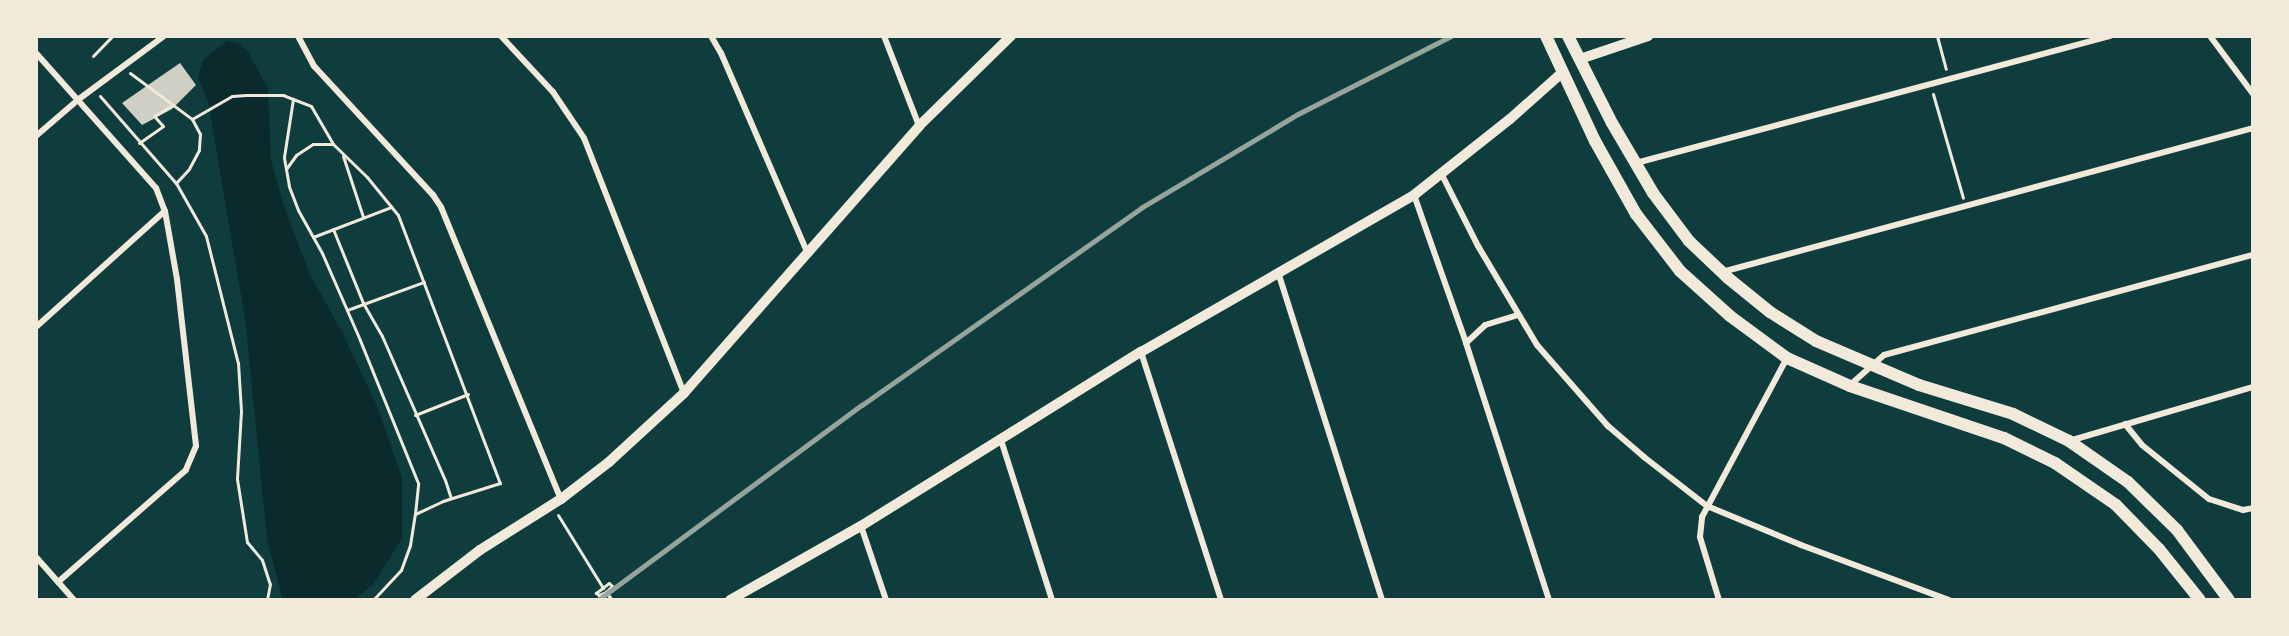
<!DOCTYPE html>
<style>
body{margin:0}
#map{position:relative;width:2289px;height:636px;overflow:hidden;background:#0f3d3e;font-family:Lora,serif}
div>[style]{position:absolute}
.water>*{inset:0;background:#0a2a2b}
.building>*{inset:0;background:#cfcfc3}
.path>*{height:3px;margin:-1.5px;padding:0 1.5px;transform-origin:1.5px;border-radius:1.5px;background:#f1e9da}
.minor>*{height:6px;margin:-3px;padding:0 3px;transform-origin:3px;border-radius:3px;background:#f1e9da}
.tertiary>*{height:10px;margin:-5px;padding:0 5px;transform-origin:5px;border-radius:5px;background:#f1e9da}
.secondary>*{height:12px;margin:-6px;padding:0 6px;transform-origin:6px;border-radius:6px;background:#f1e9da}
.rail>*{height:4.5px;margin:-2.25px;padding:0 2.25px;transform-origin:2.25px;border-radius:2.25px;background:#97a49c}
span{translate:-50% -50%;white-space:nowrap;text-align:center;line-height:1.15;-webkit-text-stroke:6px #f1e9da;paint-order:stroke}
.frame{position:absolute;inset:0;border:38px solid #f1e9da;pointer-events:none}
</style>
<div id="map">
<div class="water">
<div style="clip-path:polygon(227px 41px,240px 44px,248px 52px,268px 88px,271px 160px,283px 203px,309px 273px,342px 332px,377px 406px,402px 478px,402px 539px,373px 584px,354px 600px,283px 600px,267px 540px,245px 318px,208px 102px,198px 77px,203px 60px)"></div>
</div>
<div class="building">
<div style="clip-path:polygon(180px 63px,196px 85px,172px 109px,142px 125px,122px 103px)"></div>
</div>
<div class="path">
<div style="left:1937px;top:36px;width:34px;rotate:75deg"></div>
<div style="left:93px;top:56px;width:28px;rotate:-46deg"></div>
<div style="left:130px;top:73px;width:77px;rotate:36.6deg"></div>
<div style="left:192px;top:119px;width:46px;rotate:-29.9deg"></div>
<div style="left:232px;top:96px;width:14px;rotate:-4deg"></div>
<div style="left:246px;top:95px;width:37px"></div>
<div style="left:283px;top:95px;width:11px;rotate:22deg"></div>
<div style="left:293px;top:99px;width:19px;rotate:21deg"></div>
<div style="left:311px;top:106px;width:44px;rotate:59.9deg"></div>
<div style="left:333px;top:144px;width:47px;rotate:44.1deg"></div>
<div style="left:367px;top:177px;width:49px;rotate:50.8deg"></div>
<div style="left:398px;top:215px;width:287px;rotate:69.2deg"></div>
<div style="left:500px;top:483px;width:60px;rotate:162.5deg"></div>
<div style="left:443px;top:501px;width:31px;rotate:155deg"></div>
<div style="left:415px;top:514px;width:31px;rotate:-84deg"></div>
<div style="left:418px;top:483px;width:154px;rotate:-112.1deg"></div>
<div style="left:360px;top:340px;width:95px;rotate:-113.6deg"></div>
<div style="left:322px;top:253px;width:49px;rotate:-119.2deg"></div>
<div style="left:298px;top:210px;width:26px;rotate:-111deg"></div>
<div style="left:289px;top:186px;width:29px;rotate:-100deg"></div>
<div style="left:284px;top:157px;width:59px;rotate:-81.2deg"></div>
<div style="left:1933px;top:94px;width:108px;rotate:73.9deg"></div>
<div style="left:100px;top:96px;width:116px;rotate:48.9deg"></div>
<div style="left:192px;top:119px;width:17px;rotate:62deg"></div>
<div style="left:200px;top:134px;width:16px;rotate:94deg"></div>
<div style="left:199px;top:150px;width:21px;rotate:118deg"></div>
<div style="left:189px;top:169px;width:19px;rotate:133deg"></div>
<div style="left:176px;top:183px;width:61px;rotate:60.5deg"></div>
<div style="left:206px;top:236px;width:131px;rotate:75.9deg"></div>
<div style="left:238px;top:363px;width:48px;rotate:86.4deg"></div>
<div style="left:241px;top:411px;width:68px;rotate:93.4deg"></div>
<div style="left:237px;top:479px;width:64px;rotate:81deg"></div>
<div style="left:247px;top:542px;width:23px;rotate:50deg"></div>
<div style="left:262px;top:560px;width:25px;rotate:72deg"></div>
<div style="left:270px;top:584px;width:16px;rotate:101deg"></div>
<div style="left:139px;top:143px;width:29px;rotate:-35deg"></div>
<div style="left:163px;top:126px;width:13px;rotate:-132deg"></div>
<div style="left:154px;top:116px;width:22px;rotate:-30deg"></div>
<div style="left:343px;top:156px;width:64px;rotate:71.8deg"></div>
<div style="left:286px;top:169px;width:17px;rotate:-54deg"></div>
<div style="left:296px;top:155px;width:20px;rotate:-33deg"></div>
<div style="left:313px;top:144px;width:20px"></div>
<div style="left:333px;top:229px;width:80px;rotate:67.9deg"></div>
<div style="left:363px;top:303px;width:38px;rotate:60deg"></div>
<div style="left:382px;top:336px;width:157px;rotate:66.4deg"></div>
<div style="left:445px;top:480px;width:19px;rotate:72deg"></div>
<div style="left:313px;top:237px;width:84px;rotate:-21deg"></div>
<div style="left:347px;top:310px;width:82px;rotate:-20deg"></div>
<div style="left:415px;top:415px;width:57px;rotate:-21.6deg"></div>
<div style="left:558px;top:515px;width:86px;rotate:58.3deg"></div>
<div style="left:609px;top:583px;width:4px;rotate:45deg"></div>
<div style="left:612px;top:586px;width:8px;rotate:135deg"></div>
<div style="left:606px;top:592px;width:8px;rotate:157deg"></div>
<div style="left:599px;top:595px;width:4px;rotate:-146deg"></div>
<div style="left:596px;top:593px;width:16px;rotate:-38deg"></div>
<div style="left:606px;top:592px;width:10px;rotate:53deg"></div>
<div style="left:373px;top:600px;width:41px;rotate:-47deg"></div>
<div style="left:401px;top:570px;width:27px;rotate:-70deg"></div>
<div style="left:410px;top:545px;width:31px;rotate:-81deg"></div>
<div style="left:619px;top:600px;width:2px"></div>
</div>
<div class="minor">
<div style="left:298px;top:36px;width:34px;rotate:62deg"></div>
<div style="left:314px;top:66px;width:176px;rotate:47.3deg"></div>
<div style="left:433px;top:195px;width:14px;rotate:56deg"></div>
<div style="left:441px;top:207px;width:316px;rotate:67.7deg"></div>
<div style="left:501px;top:36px;width:76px;rotate:47.1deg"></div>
<div style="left:553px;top:92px;width:55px;rotate:56deg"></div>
<div style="left:584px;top:138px;width:274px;rotate:68.6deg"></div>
<div style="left:711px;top:36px;width:20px;rotate:60deg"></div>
<div style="left:721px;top:53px;width:217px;rotate:66.6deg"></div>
<div style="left:884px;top:36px;width:97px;rotate:68.7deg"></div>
<div style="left:2210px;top:36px;width:72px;rotate:53.4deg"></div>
<div style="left:36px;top:53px;width:181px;rotate:48.4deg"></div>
<div style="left:156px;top:188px;width:25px;rotate:69deg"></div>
<div style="left:165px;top:211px;width:69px;rotate:80deg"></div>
<div style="left:177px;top:279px;width:168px;rotate:83.5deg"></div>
<div style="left:196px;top:446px;width:26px;rotate:113deg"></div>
<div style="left:186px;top:470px;width:170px;rotate:138.8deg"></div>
<div style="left:36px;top:136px;width:57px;rotate:-40.7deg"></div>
<div style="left:79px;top:99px;width:106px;rotate:-36.5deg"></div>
<div style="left:1636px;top:163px;width:491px;rotate:-15deg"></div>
<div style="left:1442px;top:175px;width:80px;rotate:63.1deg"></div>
<div style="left:1478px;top:246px;width:115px;rotate:59.2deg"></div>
<div style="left:1537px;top:345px;width:108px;rotate:48.8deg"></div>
<div style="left:1608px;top:426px;width:48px;rotate:40.7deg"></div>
<div style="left:1644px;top:457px;width:80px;rotate:37.9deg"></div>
<div style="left:1707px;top:506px;width:102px;rotate:22.5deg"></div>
<div style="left:1801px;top:545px;width:158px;rotate:20.4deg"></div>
<div style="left:1414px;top:195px;width:157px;rotate:70.6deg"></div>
<div style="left:1466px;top:343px;width:270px;rotate:72.1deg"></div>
<div style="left:1278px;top:272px;width:344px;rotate:72.4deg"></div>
<div style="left:1722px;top:272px;width:550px;rotate:-15.17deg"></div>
<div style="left:36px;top:327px;width:173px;rotate:-42deg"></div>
<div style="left:1466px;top:343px;width:26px;rotate:-43deg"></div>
<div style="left:1485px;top:325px;width:34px;rotate:-17deg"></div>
<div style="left:1141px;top:352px;width:261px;rotate:72.1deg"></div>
<div style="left:1850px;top:385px;width:45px;rotate:-41.4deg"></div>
<div style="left:1884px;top:355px;width:382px;rotate:-15.2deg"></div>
<div style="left:2125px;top:424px;width:27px;rotate:51deg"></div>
<div style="left:2142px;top:445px;width:86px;rotate:38.9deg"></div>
<div style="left:2209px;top:499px;width:36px;rotate:18deg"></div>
<div style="left:2243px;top:510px;width:10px;rotate:-11deg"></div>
<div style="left:1001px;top:440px;width:168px;rotate:72.3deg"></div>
<div style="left:2069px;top:441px;width:192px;rotate:-16.4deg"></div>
<div style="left:861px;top:526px;width:78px;rotate:71.3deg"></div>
<div style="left:36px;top:557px;width:57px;rotate:48.5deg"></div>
<div style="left:1719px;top:600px;width:66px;rotate:-106.8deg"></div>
<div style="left:1700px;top:537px;width:20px;rotate:-84deg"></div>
<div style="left:1702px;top:517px;width:180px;rotate:-61.9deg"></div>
</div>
<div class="tertiary">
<div style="left:1580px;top:59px;width:72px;rotate:-18.7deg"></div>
<div style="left:415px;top:600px;width:82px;rotate:-37.6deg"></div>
<div style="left:480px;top:550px;width:96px;rotate:-32.2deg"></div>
<div style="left:561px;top:499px;width:61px;rotate:-37.6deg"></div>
<div style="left:609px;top:462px;width:102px;rotate:-42.6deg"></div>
<div style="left:684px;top:393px;width:356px;rotate:-48.6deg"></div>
<div style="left:919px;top:126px;width:129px;rotate:-44.4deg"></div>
<div style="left:730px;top:600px;width:150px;rotate:-29.5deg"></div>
<div style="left:861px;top:526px;width:330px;rotate:-31.9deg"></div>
<div style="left:1141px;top:352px;width:315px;rotate:-29.9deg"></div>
<div style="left:1414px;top:195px;width:122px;rotate:-38.4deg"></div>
<div style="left:1510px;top:119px;width:71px;rotate:-41.6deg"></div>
</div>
<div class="secondary">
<div style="left:1546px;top:36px;width:116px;rotate:65deg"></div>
<div style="left:1595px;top:141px;width:84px;rotate:60.7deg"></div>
<div style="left:1636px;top:214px;width:72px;rotate:52.3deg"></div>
<div style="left:1680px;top:271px;width:67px;rotate:42deg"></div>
<div style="left:1730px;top:316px;width:71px;rotate:36.4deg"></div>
<div style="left:1787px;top:358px;width:69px;rotate:24deg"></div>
<div style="left:1850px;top:386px;width:163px;rotate:18.7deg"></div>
<div style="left:2004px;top:438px;width:57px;rotate:26.1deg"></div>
<div style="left:2055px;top:463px;width:74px;rotate:34.5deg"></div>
<div style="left:2116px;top:505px;width:62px;rotate:45.7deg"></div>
<div style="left:2159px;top:549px;width:65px;rotate:51.2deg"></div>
<div style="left:1568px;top:36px;width:97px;rotate:63.2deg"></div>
<div style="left:1612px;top:123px;width:81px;rotate:59.6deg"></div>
<div style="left:1653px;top:193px;width:60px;rotate:53.1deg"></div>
<div style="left:1689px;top:241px;width:54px;rotate:43.5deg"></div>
<div style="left:1728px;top:278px;width:54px;rotate:39deg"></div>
<div style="left:1770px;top:312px;width:54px;rotate:32.2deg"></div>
<div style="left:1816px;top:341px;width:112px;rotate:23.1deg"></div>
<div style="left:1919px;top:385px;width:98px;rotate:17.1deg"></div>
<div style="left:2013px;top:414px;width:62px;rotate:25.7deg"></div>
<div style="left:2069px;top:441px;width:72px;rotate:34.8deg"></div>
<div style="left:2128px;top:482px;width:69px;rotate:44.4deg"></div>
<div style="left:2177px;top:530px;width:87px;rotate:53.4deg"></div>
</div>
<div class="rail">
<div style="left:598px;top:600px;width:328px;rotate:-36.5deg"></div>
<div style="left:862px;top:405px;width:342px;rotate:-35.2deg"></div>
<div style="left:1141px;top:208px;width:183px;rotate:-30.9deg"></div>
<div style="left:1298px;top:114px;width:172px;rotate:-27deg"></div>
</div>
<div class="frame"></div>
</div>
